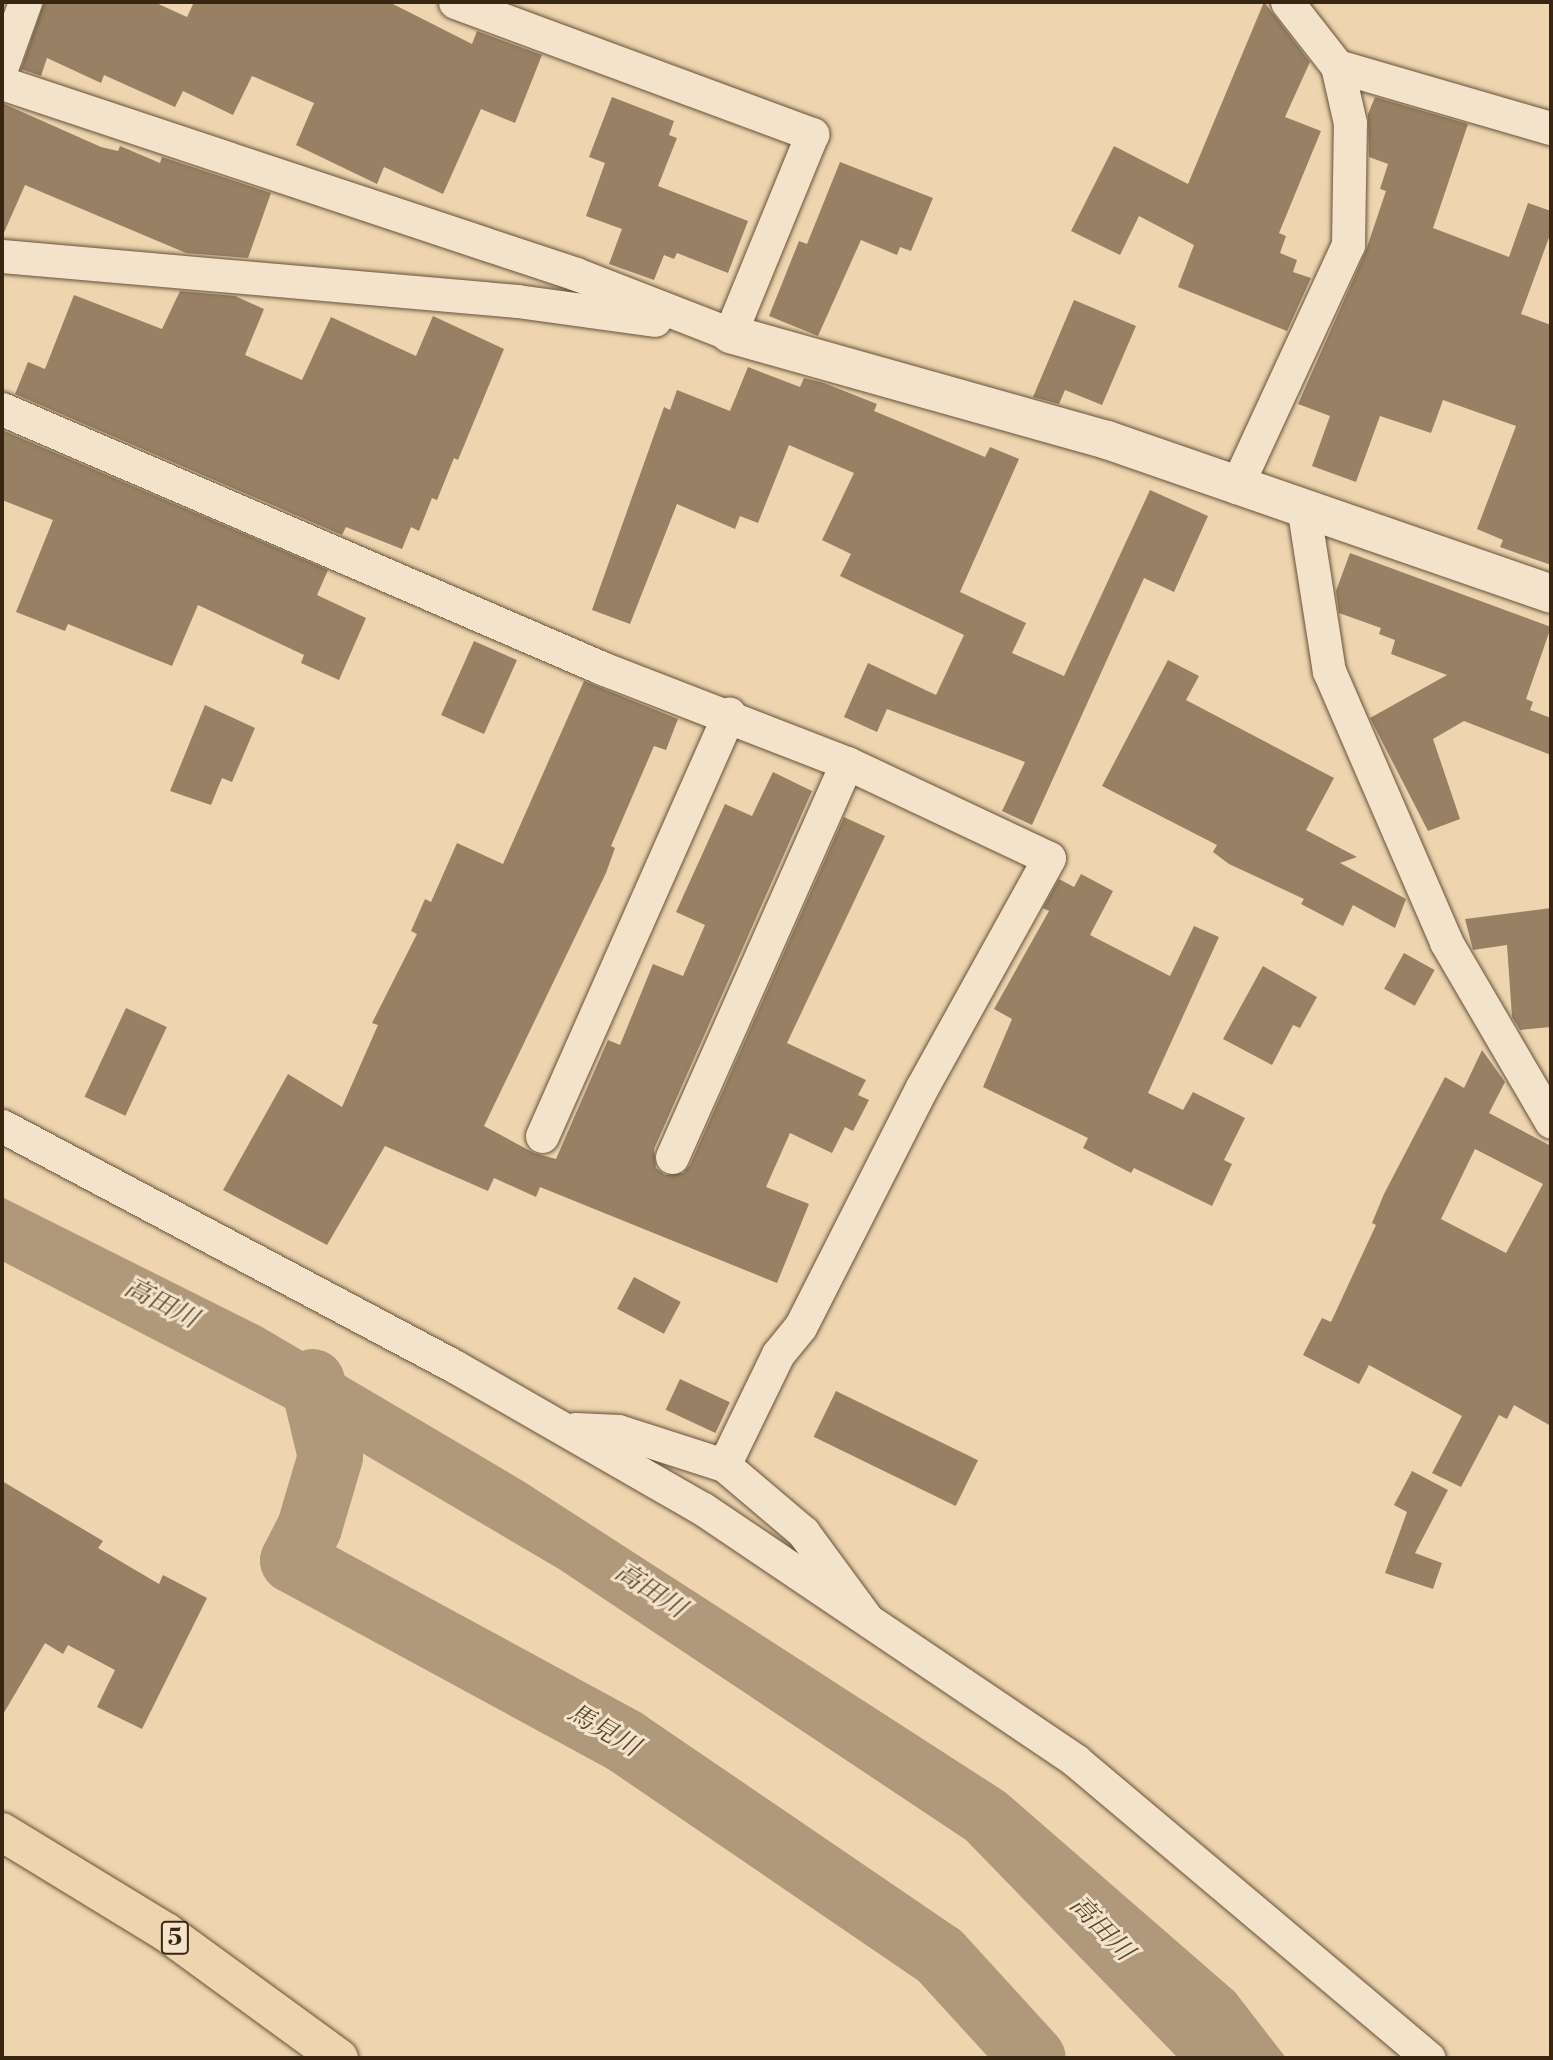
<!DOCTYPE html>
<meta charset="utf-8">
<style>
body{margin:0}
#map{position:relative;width:1553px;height:2060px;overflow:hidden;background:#eed4af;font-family:"Libre Bodoni","Noto Serif JP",serif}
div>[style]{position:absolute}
.water>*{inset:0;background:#b0997a}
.river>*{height:65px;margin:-32.5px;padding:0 32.5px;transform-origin:32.5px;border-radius:32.5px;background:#b0997a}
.building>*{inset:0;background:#978064;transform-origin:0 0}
.roads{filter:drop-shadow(0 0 2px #665239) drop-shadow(0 0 2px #665239)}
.street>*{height:33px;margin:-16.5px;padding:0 16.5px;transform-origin:16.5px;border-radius:16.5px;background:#f4e3cb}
.secondary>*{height:38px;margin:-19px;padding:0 19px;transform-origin:19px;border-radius:19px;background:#f4e3cb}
.primary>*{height:38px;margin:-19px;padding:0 19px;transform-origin:19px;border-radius:19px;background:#eed4af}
span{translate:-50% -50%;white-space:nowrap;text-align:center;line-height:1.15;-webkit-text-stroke:6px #f4e3cb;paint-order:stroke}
.shield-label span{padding:2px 5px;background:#f4e3cb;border:2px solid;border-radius:5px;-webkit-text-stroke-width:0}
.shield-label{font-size:23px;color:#382612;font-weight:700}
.water-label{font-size:26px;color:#5c4831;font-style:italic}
.frame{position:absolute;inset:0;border:4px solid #382612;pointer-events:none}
</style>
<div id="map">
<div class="water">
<div style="clip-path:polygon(2px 1197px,262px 1327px,523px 1481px,1005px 1792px,1235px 1992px,1286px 2058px,1178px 2058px,966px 1840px,559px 1569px,284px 1407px,2px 1261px)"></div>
</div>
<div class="river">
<div style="left:312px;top:1381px;width:77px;rotate:76.5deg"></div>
<div style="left:330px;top:1456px;width:74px;rotate:106.5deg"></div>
<div style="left:309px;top:1527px;width:37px;rotate:117deg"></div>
<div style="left:292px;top:1560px;width:379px;rotate:28.5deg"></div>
<div style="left:625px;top:1741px;width:380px;rotate:34.3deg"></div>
<div style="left:939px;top:1955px;width:139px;rotate:47.6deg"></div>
</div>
<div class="building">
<div style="clip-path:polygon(44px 2px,154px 2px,187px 17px,194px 2px,389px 2px,472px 44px,477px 31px,542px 55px,515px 123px,481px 109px,443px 194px,384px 167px,377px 184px,296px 145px,314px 103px,252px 76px,233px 115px,183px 91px,175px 107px,104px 75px,101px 83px,47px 58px,41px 76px,21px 69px)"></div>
<div style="clip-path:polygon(1264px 2px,1310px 62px,1285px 117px,1321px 131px,1279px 233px,1286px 236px,1280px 253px,1297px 260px,1293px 272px,1311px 278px,1287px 331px,1178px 287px,1194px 245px,1139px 216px,1120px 255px,1071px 231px,1114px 146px,1188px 184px)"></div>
<div style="clip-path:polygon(612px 97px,674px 121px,669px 135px,677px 138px,658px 186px,748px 221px,728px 273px,677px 253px,674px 259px,664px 255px,654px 280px,609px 264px,622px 229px,586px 216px,605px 163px,589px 157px)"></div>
<div style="clip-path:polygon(1375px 97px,1468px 124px,1433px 228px,1509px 257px,1528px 203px,1551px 211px,1551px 232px,1521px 314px,1551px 325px,1551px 565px,1500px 547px,1503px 540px,1477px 529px,1516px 426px,1443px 400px,1431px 433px,1380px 416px,1356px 482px,1312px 466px,1330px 416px,1298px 404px,1365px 253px,1386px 191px,1380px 189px,1388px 164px,1369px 157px,1368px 114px)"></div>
<div style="clip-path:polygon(2px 103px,101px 147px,118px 151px,120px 146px,160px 163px,162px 157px,271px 193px,248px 258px,186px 253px,25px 185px,2px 237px)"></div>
<div style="clip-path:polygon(840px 162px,933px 198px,911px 251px,900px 247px,897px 255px,861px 240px,818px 336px,769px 316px,799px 241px,807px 244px)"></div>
<div style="clip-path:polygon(180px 291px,235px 296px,264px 309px,245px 355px,302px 380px,331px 317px,416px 356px,433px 316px,504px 349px,458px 460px,454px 458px,437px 500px,432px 498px,419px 531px,411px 527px,402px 549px,346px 527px,342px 535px,15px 394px,28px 362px,45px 369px,74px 295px,162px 329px)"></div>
<div style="clip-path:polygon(1074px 300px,1136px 326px,1102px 405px,1065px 390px,1059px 404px,1033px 397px)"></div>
<div style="clip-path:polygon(748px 367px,800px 387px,804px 378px,824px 383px,877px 404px,874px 411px,985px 457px,990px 447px,1019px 459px,960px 592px,1026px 623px,1012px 653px,1064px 676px,1150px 490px,1208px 516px,1174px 592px,1144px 578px,1032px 825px,1002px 811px,1025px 762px,887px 709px,877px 732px,844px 717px,868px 663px,936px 695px,964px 635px,840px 576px,851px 554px,822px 540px,854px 473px,789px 445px,758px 523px,740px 516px,735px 529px,677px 504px,630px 624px,592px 610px,664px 407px,670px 410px,677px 390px,730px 411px)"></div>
<div style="clip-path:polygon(2px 430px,328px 570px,317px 595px,366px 618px,339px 680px,301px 663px,304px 655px,198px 605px,172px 666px,68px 624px,65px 631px,16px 612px,53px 520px,2px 500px)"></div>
<div style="clip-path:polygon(1350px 553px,1551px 627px,1526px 699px,1533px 702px,1530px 710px,1551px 718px,1551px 755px,1464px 721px,1433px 739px,1460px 819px,1428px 831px,1370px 718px,1447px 675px,1391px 654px,1395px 640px,1379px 634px,1381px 628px,1339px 613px,1336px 591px)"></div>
<div style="left:474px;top:641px;width:47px;height:81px;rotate:24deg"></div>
<div style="clip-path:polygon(1168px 660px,1199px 676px,1186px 700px,1334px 778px,1306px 830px,1357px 857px,1340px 863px,1406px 899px,1395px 928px,1353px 905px,1343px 926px,1301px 904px,1304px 899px,1229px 864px,1213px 852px,1217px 845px,1102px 786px)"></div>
<div style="clip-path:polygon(584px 681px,678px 719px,666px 750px,654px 746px,611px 846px,615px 848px,606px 873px,484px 1126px,534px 1153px,556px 1159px,608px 1040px,620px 1045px,653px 964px,683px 976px,705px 925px,676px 912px,725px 804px,752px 816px,773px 772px,812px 791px,654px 1149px,656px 1168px,665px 1175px,683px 1173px,690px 1165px,844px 817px,885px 836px,787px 1043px,866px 1080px,858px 1095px,869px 1100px,853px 1131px,845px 1127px,832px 1153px,790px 1133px,766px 1187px,809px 1204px,777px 1283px,540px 1187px,536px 1197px,494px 1178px,488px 1191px,385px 1146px,327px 1245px,223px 1190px,288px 1074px,342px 1107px,378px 1025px,372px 1023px,417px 934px,411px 931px,425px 899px,431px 902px,457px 843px,503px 864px)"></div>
<div style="clip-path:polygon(205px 705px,255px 728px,232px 782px,222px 778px,211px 805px,170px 791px)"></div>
<div style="clip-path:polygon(1081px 874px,1113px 891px,1090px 935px,1170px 976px,1194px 926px,1219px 937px,1148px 1093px,1183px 1110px,1193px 1092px,1245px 1118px,1224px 1160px,1232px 1164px,1212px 1206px,1134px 1168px,1131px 1173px,1083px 1148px,1088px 1138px,983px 1087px,1012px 1019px,994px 1009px,1049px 911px,1043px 908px,1059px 879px,1074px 887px)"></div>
<div style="clip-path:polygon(1551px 908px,1551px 1027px,1520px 1030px,1512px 1017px,1507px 945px,1473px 950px,1465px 919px)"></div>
<div style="left:1404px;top:953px;width:35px;height:41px;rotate:29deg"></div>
<div style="clip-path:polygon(1263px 966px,1317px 997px,1300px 1028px,1293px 1025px,1272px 1065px,1223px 1039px)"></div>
<div style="left:126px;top:1008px;width:45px;height:98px;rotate:25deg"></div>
<div style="clip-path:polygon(evenodd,1482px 1050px,1505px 1082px,1489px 1113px,1551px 1146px,1551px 1426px,1514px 1405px,1507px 1419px,1499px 1415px,1461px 1487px,1432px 1473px,1462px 1416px,1369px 1365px,1359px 1384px,1303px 1355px,1322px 1318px,1331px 1322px,1376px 1225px,1372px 1223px,1384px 1194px,1445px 1077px,1464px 1088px,1482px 1050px,1475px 1149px,1543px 1184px,1506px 1253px,1441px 1219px,1475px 1149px)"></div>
<div style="left:634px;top:1277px;width:53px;height:36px;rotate:28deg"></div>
<div style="left:680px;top:1379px;width:55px;height:34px;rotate:25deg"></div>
<div style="left:836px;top:1391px;width:158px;height:51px;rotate:26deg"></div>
<div style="clip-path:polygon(1412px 1471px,1448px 1490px,1415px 1553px,1442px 1563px,1433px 1589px,1385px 1573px,1407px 1512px,1394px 1505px)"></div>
<div style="clip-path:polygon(2px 1481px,103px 1541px,98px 1548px,159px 1584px,163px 1575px,207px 1598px,142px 1729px,97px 1707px,115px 1670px,68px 1645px,63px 1654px,45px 1643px,2px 1716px)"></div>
</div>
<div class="roads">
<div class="street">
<div style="left:455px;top:2px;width:381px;rotate:20.3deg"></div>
<div style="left:812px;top:134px;width:216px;rotate:112.3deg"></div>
<div style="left:2px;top:66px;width:68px;rotate:-70.2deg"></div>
<div style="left:1337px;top:66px;width:223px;rotate:16.2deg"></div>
<div style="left:2px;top:83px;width:605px;rotate:18.4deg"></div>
<div style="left:576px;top:274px;width:165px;rotate:21.3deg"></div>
<div style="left:2px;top:256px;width:517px;rotate:4.99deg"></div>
<div style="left:517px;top:301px;width:139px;rotate:7.8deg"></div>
<div style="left:2px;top:409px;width:654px;rotate:23.35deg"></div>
<div style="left:602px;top:668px;width:263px;rotate:21.2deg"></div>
<div style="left:847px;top:763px;width:223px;rotate:25.2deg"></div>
<div style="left:1049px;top:858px;width:262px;rotate:119deg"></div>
<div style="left:922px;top:1087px;width:269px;rotate:116.9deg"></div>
<div style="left:800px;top:1327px;width:35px;rotate:129deg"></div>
<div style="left:778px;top:1354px;width:123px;rotate:115.9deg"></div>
<div style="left:724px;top:1465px;width:104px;rotate:40.3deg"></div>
<div style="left:803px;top:1532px;width:103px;rotate:53.7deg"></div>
<div style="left:1236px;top:487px;width:267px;rotate:-65.2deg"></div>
<div style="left:1348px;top:245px;width:122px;rotate:-89.1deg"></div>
<div style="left:1350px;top:123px;width:58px;rotate:-102.8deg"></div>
<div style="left:1337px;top:66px;width:81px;rotate:-128deg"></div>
<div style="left:1304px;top:512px;width:161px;rotate:81.1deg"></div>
<div style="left:1329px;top:671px;width:295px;rotate:66.6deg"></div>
<div style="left:1446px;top:942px;width:208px;rotate:59.7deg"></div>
<div style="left:2px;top:1126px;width:512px;rotate:27.97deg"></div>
<div style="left:454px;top:1366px;width:287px;rotate:29.9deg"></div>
<div style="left:703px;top:1509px;width:450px;rotate:34deg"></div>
<div style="left:1076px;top:1761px;width:461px;rotate:40.1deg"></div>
<div style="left:542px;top:1136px;width:462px;rotate:-66.1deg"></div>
<div style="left:672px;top:1157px;width:431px;rotate:-66.1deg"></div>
<div style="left:575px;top:1429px;width:43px;rotate:2.7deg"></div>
<div style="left:618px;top:1431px;width:111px;rotate:17.8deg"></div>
</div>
<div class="secondary">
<div style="left:730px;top:334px;width:392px;rotate:15.7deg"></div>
<div style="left:1107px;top:440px;width:470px;rotate:19.1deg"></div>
</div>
<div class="primary">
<div style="left:2px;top:1832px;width:192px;rotate:31.4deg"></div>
<div style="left:166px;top:1932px;width:214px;rotate:36.1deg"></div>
</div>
</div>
<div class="shield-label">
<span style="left:175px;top:1938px">5</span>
</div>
<div class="water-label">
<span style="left:161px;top:1304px;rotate:27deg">高田川</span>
<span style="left:650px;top:1591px;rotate:33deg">高田川</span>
<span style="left:603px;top:1731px;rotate:30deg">馬見川</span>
<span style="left:1101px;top:1929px;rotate:46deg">高田川</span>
</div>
<div class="frame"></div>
</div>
